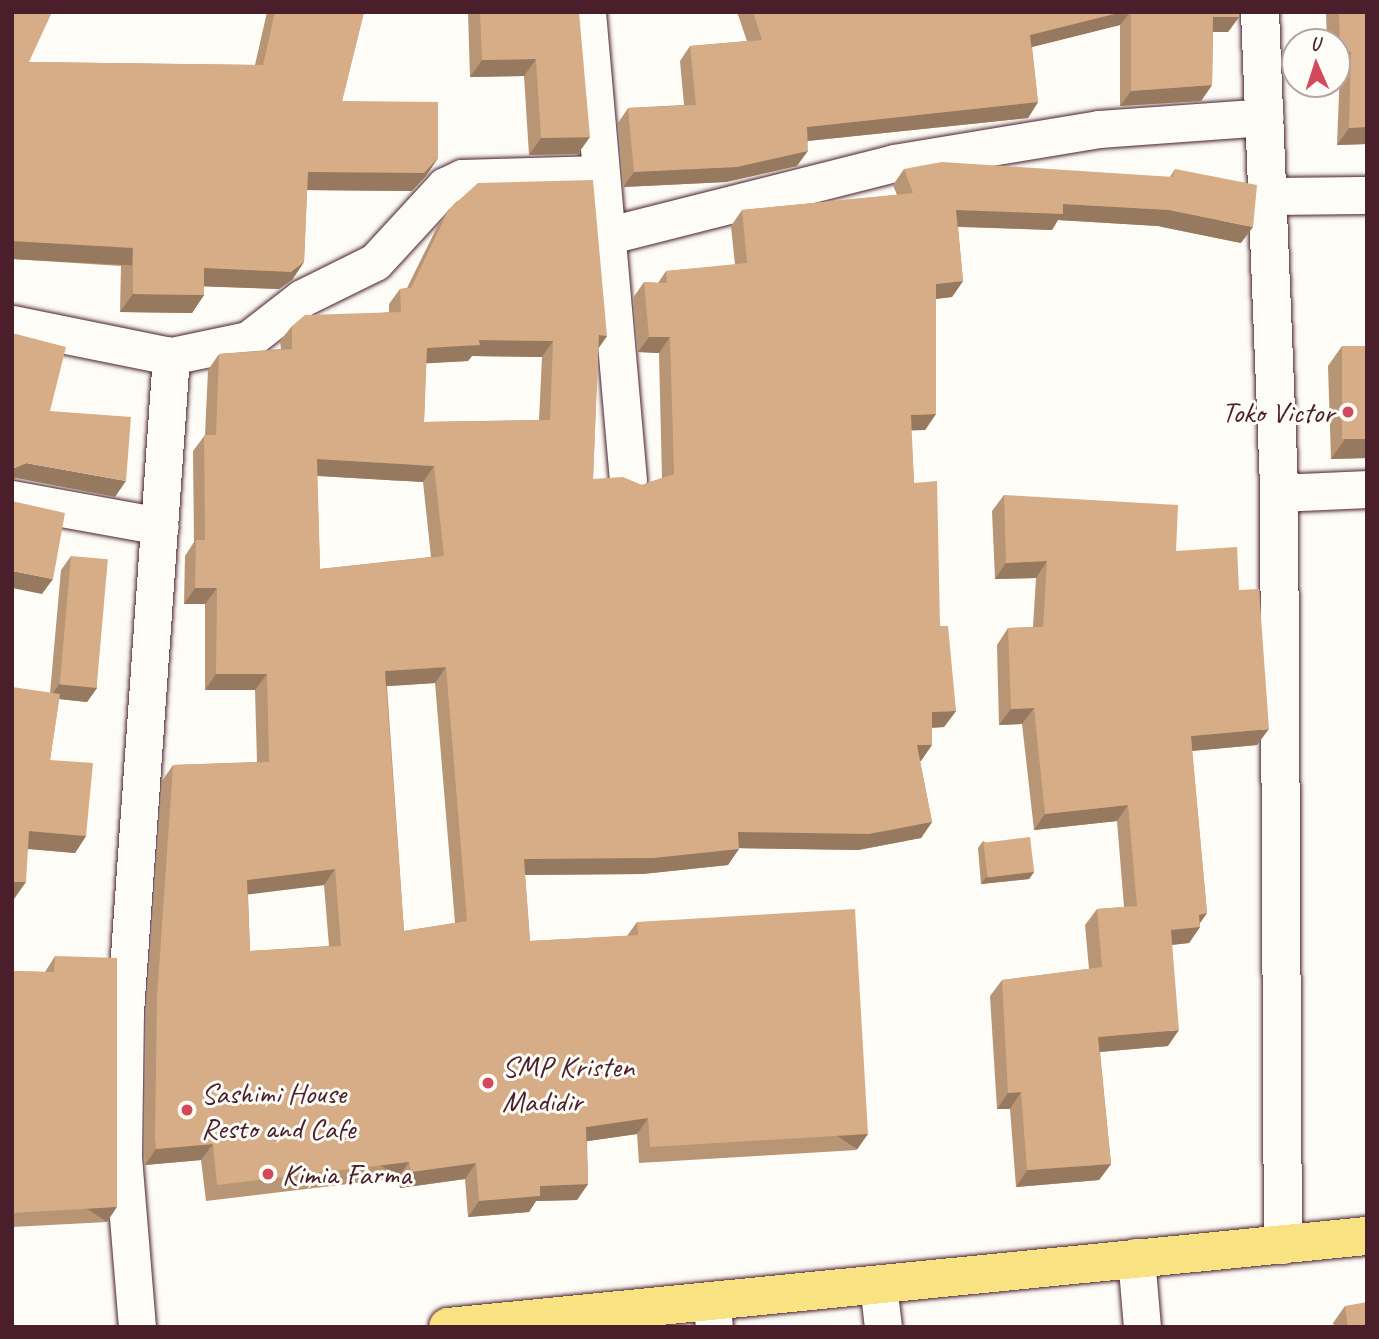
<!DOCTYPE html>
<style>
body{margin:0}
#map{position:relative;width:1379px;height:1339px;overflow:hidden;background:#fdfcf7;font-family:Caveat,sans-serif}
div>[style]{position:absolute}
.roads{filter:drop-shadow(0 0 2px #4a1f2b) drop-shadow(0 0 2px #4a1f2b)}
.minor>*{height:37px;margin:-18.5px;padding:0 18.5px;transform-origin:18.5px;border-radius:18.5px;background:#fdfcf7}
.tertiary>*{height:38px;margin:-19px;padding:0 19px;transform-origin:19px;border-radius:19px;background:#fdfcf7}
.trunk>*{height:38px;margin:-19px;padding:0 19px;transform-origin:19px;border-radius:19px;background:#f8e281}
.wall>*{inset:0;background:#b89574}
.shaded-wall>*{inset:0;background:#96795e;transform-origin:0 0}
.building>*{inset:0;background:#d6ad87;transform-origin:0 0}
.dots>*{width:19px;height:19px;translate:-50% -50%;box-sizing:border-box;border:4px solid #fdfcf7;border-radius:50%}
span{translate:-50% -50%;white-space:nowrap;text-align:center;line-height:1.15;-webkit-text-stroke:6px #fdfcf7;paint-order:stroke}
.poi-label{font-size:30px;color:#4a1f2b}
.right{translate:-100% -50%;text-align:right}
.left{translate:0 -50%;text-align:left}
.frame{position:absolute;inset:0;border:14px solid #4a1f2b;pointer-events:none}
.north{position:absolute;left:1281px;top:28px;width:70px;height:70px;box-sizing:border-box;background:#fdfcf7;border:2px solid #b5a4a5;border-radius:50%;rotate:357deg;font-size:19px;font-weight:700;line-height:28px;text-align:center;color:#4a1f2b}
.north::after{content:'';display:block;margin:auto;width:24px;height:32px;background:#d1495b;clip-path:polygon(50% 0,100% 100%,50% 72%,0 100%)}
</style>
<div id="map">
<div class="roads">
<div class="minor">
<div style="left:587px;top:12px;width:470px;rotate:85deg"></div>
<div style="left:1269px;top:196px;width:98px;rotate:-0.6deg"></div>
<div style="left:606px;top:236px;width:297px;rotate:-14.2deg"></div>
<div style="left:894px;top:163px;width:208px;rotate:-9.4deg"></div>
<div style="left:1099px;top:129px;width:166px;rotate:-4.1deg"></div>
<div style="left:12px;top:324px;width:162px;rotate:11.4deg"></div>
<div style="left:171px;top:356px;width:79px;rotate:-11.7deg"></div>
<div style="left:248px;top:340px;width:68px;rotate:-37.9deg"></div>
<div style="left:302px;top:298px;width:81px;rotate:-26.3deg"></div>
<div style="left:375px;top:262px;width:103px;rotate:-47.4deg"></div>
<div style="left:445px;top:186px;width:19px;rotate:-25deg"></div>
<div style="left:462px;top:178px;width:136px;rotate:-1.7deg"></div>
<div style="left:1279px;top:493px;width:88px;rotate:-2.6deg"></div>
<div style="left:12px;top:499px;width:150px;rotate:10.3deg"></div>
<div style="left:1136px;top:1257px;width:70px;rotate:85.1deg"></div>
<div style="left:878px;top:1284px;width:43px;rotate:83.4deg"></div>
<div style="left:712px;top:1301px;width:26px;rotate:86deg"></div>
<div style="left:137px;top:1327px;width:173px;rotate:-94.7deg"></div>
<div style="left:123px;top:1155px;width:143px;rotate:-89.2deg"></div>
<div style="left:125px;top:1012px;width:658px;rotate:-85.99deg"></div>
</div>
<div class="tertiary">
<div style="left:1260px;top:12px;width:481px;rotate:87.7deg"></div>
<div style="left:1279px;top:493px;width:752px;rotate:89.7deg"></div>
</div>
<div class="trunk">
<div style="left:448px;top:1327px;width:923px;rotate:-5.66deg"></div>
</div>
</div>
<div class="wall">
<div style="clip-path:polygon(12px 12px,29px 62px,255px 65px,267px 12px,364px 12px,342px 101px,438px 158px,426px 176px,412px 191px,307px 190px,304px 262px,292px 280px,279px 289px,204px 286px,204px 295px,192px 313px,120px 312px,121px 266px,12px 259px)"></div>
<div style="clip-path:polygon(468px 12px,579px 12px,578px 154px,529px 155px,524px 76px,470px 77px)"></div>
<div style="clip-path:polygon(737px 12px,891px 12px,892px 13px,895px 12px,1239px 12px,1239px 17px,1228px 32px,1213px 32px,1212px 85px,1201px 101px,1120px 106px,1120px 25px,1032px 47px,1038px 102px,1028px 118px,808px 141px,797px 166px,726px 182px,623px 187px,618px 123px,628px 108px,684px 105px,680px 61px,690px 46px,747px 41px)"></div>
<div style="clip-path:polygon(1326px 12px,1367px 12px,1367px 144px,1337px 145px,1340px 69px,1337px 69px,1337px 42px,1327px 42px)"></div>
<div style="clip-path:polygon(evenodd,904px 169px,1170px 177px,1175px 169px,1241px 243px,1158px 226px,1058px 220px,1052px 230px,958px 227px,963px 281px,952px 297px,936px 299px,936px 414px,925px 430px,911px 430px,914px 483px,956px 711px,944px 727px,932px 728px,920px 761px,932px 822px,921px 838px,858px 850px,739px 848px,728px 865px,642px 874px,525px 875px,530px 941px,627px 936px,637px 922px,857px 1150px,639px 1163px,637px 1134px,587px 1141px,588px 1184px,577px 1200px,536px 1201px,529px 1212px,468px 1217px,465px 1179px,400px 1188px,398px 1178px,206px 1201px,201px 1160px,145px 1165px,144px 1154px,146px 1013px,162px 781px,173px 765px,257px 762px,255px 690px,205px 690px,205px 604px,184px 604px,185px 556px,194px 542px,193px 451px,205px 435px,208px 370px,219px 354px,281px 349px,280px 341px,292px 326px,389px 312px,389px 304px,400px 289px,407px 288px,438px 225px,449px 209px,607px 336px,598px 348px,593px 479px,642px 485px,662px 478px,659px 353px,638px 352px,633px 298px,644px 282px,658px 283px,666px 271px,735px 265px,731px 226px,742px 210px,897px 195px,893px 185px,904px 169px,472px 356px,542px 357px,539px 420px,424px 422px,426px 363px,468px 361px,472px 356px,904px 169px,317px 476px,423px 482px,431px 557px,320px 569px,317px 476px,904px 169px,435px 683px,455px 923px,404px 931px,387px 686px,435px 683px,904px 169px,324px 885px,329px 946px,250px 951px,248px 894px,324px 885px)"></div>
<div style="clip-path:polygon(1342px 346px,1367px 458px,1331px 459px,1328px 366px)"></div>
<div style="clip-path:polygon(1004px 495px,1176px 551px,1239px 590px,1257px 745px,1192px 751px,1207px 913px,1200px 923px,1200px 927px,1189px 943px,1172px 945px,1168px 1046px,1100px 1052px,1111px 1164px,1099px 1180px,1016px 1187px,1010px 1109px,997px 1109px,990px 996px,1002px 980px,1089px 969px,1085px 925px,1097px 909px,1124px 907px,1117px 821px,1034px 830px,1022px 724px,999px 725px,997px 645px,1008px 628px,1033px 627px,1036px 578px,995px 579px,992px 511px)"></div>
<div style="clip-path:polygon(71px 556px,97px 688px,87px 702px,59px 699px,50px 760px,86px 836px,75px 853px,28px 849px,14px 899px,50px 693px,61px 570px)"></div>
<div style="clip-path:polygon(983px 841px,1034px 872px,1029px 879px,981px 884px,978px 848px)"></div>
<div style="clip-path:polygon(55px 956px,107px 1222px,12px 1227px,12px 971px,45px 972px)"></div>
<div style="clip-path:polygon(1345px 1306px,1367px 1327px,1334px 1327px,1333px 1323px)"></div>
</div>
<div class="shaded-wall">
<div style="clip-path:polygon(1122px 12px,1130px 12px,1120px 25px,1020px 50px,1030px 35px)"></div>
<div style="clip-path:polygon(1213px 17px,1239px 17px,1228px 32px,1202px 32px)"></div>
<div style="clip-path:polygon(1351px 52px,1340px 69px,1337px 69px,1337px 57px,1340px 53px)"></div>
<div style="clip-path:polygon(536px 59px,524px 76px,470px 77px,482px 60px)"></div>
<div style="clip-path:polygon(1212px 85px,1201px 101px,1120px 106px,1131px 91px)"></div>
<div style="clip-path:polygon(1038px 102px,1028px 118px,797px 142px,807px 127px)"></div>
<div style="clip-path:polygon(1367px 127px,1367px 144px,1337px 145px,1349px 128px)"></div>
<div style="clip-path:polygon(590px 137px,578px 154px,529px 155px,541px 138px)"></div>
<div style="clip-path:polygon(808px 151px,797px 166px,726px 182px,623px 187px,634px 172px)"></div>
<div style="clip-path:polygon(438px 158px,426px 176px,412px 191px,295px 190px,308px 172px)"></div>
<div style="clip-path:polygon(1063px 204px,1169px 210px,1253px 227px,1241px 243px,1158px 226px,1058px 220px,1052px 230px,945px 226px,956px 210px)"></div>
<div style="left:12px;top:241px;width:121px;height:18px;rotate:3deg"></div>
<div style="clip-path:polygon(304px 262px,292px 280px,279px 289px,192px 286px,204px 268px)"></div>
<div style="clip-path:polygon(963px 281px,952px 297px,925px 300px,936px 284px)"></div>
<div style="clip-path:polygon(133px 294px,204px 295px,192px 313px,120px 312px)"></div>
<div style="clip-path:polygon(599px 335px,607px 336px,596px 352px)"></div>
<div style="clip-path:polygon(649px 337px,670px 337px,659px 353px,638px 352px)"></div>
<div style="clip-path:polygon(479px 340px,553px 341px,542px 357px,472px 356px,468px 361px,416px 364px,427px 348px)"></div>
<div style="clip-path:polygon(936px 414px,925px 430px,899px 431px,911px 415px)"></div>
<div style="clip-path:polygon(1345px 439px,1367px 439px,1367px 458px,1331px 459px)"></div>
<div style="clip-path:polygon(317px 459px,434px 466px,423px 482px,305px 475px)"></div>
<div style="clip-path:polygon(26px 463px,126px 481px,115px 497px,16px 478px,12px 480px,12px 469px)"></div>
<div style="clip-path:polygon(1047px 561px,1036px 578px,995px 579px,1006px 563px)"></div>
<div style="clip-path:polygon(12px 571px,53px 579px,42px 594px,12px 588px)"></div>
<div style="clip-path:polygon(195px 588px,217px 588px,205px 604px,184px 604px)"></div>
<div style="clip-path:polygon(446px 667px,435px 683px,374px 687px,385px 671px)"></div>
<div style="clip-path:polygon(216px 674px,267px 674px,255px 690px,205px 690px)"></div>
<div style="clip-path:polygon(59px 684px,97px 688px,87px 702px,50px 698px)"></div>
<div style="clip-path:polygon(1034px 708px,1022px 724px,999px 725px,1011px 709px)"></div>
<div style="clip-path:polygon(956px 711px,944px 727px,921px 728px,932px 712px)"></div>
<div style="clip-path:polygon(1269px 729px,1257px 745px,1179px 752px,1191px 736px)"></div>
<div style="clip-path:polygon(917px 745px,932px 745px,921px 761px,906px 761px)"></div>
<div style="clip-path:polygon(1128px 805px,1117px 821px,1034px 830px,1045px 814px)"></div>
<div style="clip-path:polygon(932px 822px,921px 838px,858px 850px,726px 848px,738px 832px)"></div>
<div style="clip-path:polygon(29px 831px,86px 836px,75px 853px,18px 848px)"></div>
<div style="clip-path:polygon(739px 849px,728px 865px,642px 874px,512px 875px,524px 859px)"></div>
<div style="clip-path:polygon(335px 869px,324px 885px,236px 896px,247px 880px)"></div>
<div style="clip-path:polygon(1034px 872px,1029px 879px,981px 884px,986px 877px)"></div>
<div style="clip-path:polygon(12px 882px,26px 882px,14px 899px,12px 899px)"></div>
<div style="clip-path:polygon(1207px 913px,1197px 927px,1200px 927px,1189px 943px,1159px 946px,1171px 930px,1199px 915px)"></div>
<div style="clip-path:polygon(1179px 1030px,1168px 1046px,1087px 1053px,1098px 1037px)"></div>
<div style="clip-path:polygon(1021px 1092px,1010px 1109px,997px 1109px,1008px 1093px)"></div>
<div style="clip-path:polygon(648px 1118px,637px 1134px,575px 1143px,586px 1127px)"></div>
<div style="left:868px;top:1134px;width:19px;height:218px;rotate:125deg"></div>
<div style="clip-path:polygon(213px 1144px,201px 1160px,145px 1165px,156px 1149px)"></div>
<div style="left:409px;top:1162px;width:19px;height:193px;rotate:125deg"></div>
<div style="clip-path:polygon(476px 1163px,465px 1179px,400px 1188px,411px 1172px)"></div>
<div style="clip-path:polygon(1111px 1164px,1099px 1180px,1016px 1187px,1027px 1170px)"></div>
<div style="clip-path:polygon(588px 1184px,577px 1200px,536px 1201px,529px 1212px,468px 1217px,479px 1201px,540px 1186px)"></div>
<div style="left:117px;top:1207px;width:18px;height:105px;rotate:124deg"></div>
</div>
<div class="building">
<div style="clip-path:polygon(12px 12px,52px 12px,29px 62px,263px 65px,275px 12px,364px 12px,342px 101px,438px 102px,438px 158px,424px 173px,308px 172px,304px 262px,291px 272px,204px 268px,204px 295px,133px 294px,133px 248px,12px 241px)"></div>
<div style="clip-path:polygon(480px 12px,579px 12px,590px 137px,541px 138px,536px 59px,482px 60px)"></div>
<div style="clip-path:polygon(753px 12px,891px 12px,892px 13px,895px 12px,1122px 12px,1030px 35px,1038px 102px,807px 127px,808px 151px,737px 167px,634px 172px,628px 108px,696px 105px,690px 46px,762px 40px)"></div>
<div style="clip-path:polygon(1131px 12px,1239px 12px,1239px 17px,1213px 17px,1212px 85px,1131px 91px)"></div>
<div style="clip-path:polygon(1339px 12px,1367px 12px,1367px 127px,1349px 128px,1351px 52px,1340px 53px)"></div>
<div style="clip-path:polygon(evenodd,942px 162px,1173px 177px,1175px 169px,1257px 185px,1253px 227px,1169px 210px,1063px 204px,1063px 214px,956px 210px,963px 281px,936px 284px,936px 414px,911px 415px,914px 483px,937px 481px,940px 626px,948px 626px,956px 711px,932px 712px,932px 745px,917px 745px,932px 822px,869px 834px,738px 832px,739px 849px,653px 858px,524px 859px,530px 941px,638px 935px,637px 922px,855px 909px,868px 1134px,650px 1147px,648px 1118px,586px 1127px,588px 1184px,540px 1186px,540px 1196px,479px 1201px,476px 1163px,411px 1172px,409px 1162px,217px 1185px,213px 1144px,156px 1149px,155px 1138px,157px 997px,173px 765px,269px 762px,267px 674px,216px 674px,217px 588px,195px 588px,196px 540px,205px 540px,204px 435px,216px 435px,219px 354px,292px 349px,292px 326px,305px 315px,401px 312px,400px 289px,411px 288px,449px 209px,478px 183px,593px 180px,607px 336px,599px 335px,593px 479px,623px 477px,642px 485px,674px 474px,670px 337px,649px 337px,644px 282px,667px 283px,666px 271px,747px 263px,742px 210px,913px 193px,904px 169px,942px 162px,479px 340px,553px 341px,550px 420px,424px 422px,427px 348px,480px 345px,479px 340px,942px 162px,317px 459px,434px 466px,444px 556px,320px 569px,317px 459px,942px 162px,446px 667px,467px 921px,404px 931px,385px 671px,446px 667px,942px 162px,335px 869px,341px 946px,250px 951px,247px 880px,335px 869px)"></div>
<div style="clip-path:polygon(12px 333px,66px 347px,50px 411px,131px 417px,126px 481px,26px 463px,12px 469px)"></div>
<div style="left:1342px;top:346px;width:25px;height:93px"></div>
<div style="clip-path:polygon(1004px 495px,1178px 505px,1176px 551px,1237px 547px,1239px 590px,1259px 589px,1269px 729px,1191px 736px,1207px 913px,1199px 915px,1200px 927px,1171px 930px,1179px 1030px,1098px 1037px,1111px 1164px,1027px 1170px,1021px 1092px,1008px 1093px,1002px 980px,1102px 967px,1097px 909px,1137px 906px,1128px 805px,1045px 814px,1034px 708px,1011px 709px,1008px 628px,1043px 627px,1047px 561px,1006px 563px)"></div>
<div style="clip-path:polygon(12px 501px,65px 513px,53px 579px,12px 571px)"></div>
<div style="left:71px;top:556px;width:37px;height:129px;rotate:5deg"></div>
<div style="clip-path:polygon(12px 687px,60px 694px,50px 760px,93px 763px,86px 836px,29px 831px,26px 882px,12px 882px)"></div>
<div style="left:1030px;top:837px;width:35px;height:47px;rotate:83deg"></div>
<div style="clip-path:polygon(55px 956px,117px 958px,117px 1207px,12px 1213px,12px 971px,54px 972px)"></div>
<div style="clip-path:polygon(1367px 1302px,1367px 1327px,1348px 1327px,1345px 1306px)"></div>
</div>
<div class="dots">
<div style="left:1348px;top:412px;background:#d1495b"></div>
<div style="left:488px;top:1083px;background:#d1495b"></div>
<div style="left:187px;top:1110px;background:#d1495b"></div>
<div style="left:268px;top:1174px;background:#d1495b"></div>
</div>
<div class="poi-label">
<span class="right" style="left:1334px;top:412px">Toko Victor</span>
<span class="left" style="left:502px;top:1083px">SMP Kristen<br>Madidir</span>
<span class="left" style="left:201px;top:1110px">Sashimi House<br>Resto and Cafe</span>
<span class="left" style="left:282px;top:1174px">Kimia Farma</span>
</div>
<div class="frame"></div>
<div class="north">U</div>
</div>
